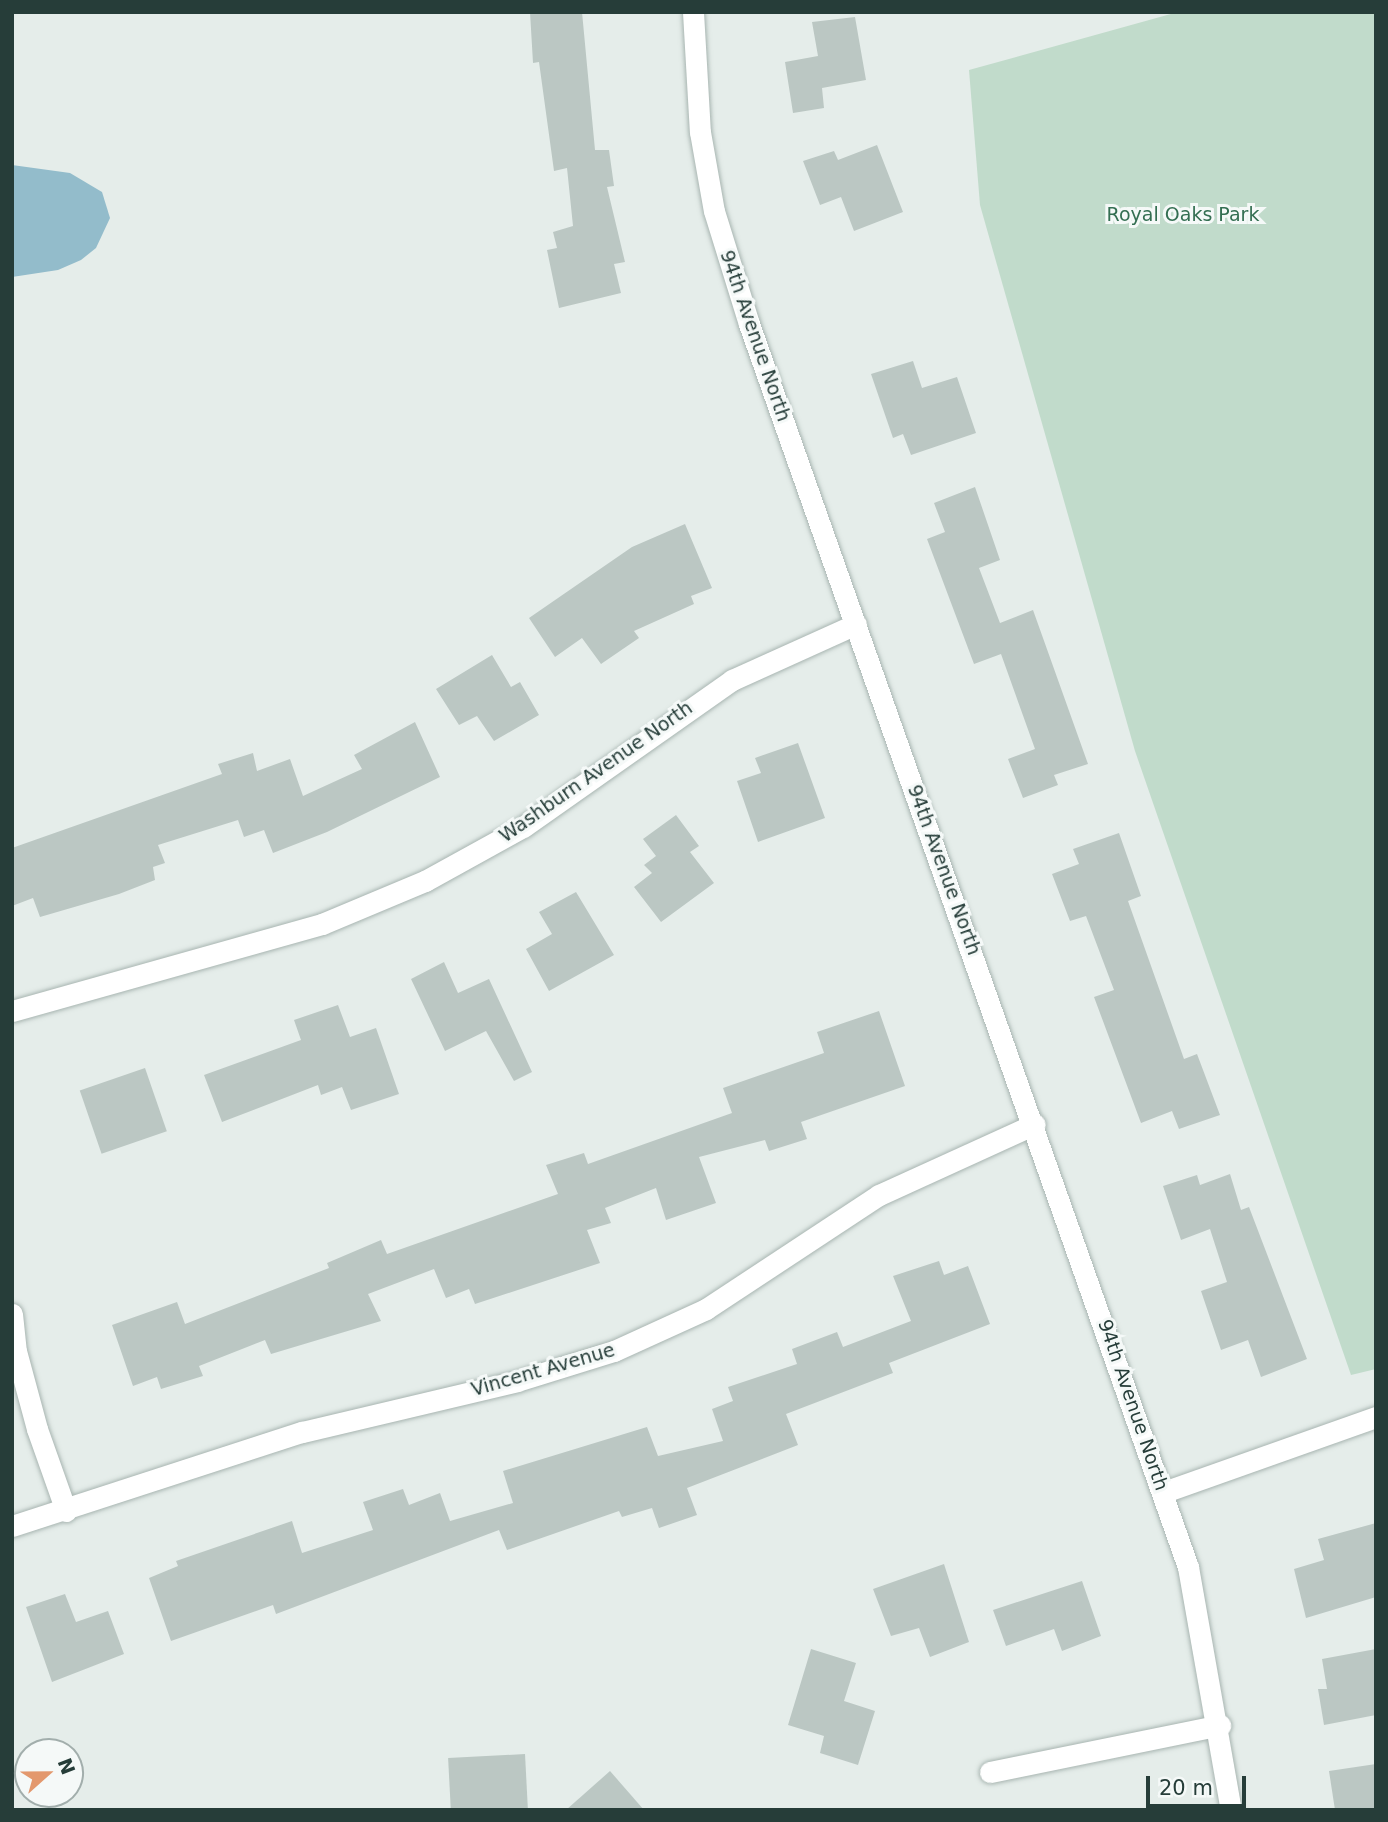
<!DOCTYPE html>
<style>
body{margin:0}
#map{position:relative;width:1388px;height:1822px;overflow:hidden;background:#e5edea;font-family:"DejaVu Sans",sans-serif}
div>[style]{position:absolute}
.green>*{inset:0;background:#c1dbcb}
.water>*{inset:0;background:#93bccb}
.building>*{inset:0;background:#bbc7c3;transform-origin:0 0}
.roads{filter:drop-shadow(0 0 2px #a8b5b1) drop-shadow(0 0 2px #a8b5b1)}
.street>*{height:21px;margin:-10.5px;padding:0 10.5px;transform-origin:10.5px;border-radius:10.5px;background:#fff}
span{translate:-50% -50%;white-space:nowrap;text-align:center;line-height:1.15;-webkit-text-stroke:6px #f5f9f8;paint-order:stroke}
.park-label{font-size:19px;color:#346f52}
.street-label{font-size:19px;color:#263d39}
.frame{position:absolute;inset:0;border:14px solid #263d39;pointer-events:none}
.north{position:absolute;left:14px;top:1738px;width:70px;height:70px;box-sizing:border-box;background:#f5f9f8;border:2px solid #a2aeac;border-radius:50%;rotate:69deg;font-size:19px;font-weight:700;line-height:28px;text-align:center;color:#263d39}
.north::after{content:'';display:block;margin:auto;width:24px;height:32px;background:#e3986d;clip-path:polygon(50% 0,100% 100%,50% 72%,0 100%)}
.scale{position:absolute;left:1146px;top:1776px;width:100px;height:32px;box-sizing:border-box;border:4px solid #263d39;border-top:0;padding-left:9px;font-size:21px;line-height:24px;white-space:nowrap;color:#263d39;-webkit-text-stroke:5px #f5f9f8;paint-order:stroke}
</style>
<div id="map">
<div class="green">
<div style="clip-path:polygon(1178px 12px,1376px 12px,1376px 1369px,1351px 1375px,1135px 751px,980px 205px,969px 70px)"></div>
</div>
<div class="water">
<div style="clip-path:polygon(12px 165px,70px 173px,102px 192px,110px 218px,96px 248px,81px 260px,58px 270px,12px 277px)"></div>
</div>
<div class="building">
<div style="clip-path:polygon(530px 12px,582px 12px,595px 150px,609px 150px,614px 186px,607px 187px,625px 262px,614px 264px,621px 293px,559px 308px,547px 250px,557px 248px,553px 232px,573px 226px,567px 168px,554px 171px,539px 62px,533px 63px)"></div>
<div style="clip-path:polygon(855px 17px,866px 80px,822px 88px,824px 108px,793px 113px,785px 62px,818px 56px,812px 22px)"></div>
<div style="clip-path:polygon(877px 145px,903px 212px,854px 231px,841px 197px,820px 205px,803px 161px,834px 151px,838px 160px)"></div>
<div style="clip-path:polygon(913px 361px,922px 388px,957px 377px,976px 433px,911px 455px,903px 434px,893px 438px,871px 374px)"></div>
<div style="clip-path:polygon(975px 487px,1000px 560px,979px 568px,1000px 623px,1033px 610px,1088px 764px,1054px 775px,1058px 785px,1023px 798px,1008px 759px,1035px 749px,1001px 654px,974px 664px,927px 539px,945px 532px,934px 503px)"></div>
<div style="clip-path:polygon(685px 524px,712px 588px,691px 596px,694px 604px,634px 631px,639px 638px,601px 664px,582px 638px,555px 657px,529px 618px,632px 547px)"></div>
<div style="clip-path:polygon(492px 655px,511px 687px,520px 682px,539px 715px,494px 741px,477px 716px,459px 725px,436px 689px)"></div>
<div style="clip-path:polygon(415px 722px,440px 777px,327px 832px,273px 853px,264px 830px,244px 837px,238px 820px,158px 845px,165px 863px,153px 867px,155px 880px,119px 894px,40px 917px,33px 898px,12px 906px,12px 848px,222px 774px,218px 764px,253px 753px,257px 771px,290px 759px,303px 796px,362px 769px,354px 755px)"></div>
<div style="clip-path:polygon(798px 743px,825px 818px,758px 842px,737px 781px,761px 773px,755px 758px)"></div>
<div style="clip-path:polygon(676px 815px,699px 846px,690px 852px,714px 883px,661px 922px,634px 887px,652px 873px,644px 865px,656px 856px,643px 839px)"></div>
<div style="clip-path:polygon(1119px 833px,1141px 896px,1128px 901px,1184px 1059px,1197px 1054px,1220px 1115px,1179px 1129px,1172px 1111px,1141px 1123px,1094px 997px,1114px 990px,1086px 916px,1070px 921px,1052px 874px,1079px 864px,1073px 849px)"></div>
<div style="clip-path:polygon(576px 892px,614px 955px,549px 991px,526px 949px,552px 934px,539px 912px)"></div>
<div style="clip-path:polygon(444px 962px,458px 993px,489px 979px,532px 1072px,514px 1081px,486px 1031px,445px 1051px,411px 979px)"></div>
<div style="clip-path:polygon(338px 1005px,350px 1037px,376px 1028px,399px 1094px,351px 1110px,342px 1087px,321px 1095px,318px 1085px,222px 1122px,204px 1075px,301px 1040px,294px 1020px)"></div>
<div style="clip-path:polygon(879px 1011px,905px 1086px,801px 1122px,807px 1139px,769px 1151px,765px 1140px,699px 1157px,716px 1203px,666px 1220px,656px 1188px,605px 1208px,611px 1223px,587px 1230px,600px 1263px,475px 1304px,469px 1289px,446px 1298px,434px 1269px,368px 1294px,381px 1321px,271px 1354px,265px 1340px,199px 1366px,203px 1376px,161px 1389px,157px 1377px,133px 1386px,112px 1325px,177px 1302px,185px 1324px,329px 1268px,327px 1263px,381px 1240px,387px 1254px,558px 1194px,546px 1165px,584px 1153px,588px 1164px,732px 1113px,723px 1088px,824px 1053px,817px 1032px)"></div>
<div style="left:145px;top:1068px;width:67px;height:69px;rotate:71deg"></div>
<div style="clip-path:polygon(1230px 1174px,1241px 1210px,1249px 1207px,1307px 1359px,1261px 1377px,1248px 1340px,1221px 1350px,1201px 1291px,1227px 1282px,1210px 1229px,1181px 1240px,1163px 1186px,1197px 1175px,1200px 1185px)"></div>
<div style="clip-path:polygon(939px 1261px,944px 1275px,968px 1266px,990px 1324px,889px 1363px,893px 1373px,786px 1414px,798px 1445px,687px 1488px,697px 1515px,659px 1528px,652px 1508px,622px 1517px,619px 1511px,507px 1550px,499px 1530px,276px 1614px,273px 1605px,171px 1641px,149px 1578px,178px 1566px,176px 1561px,292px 1521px,302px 1553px,373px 1530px,363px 1502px,403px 1489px,409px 1505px,440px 1493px,450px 1521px,513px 1503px,503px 1471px,647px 1427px,658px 1456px,723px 1441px,712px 1409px,733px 1401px,728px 1387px,797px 1364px,792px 1349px,837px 1332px,843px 1347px,911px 1321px,893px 1276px)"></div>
<div style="clip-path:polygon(1376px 1523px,1376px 1597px,1306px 1618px,1294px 1569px,1324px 1560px,1318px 1539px)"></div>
<div style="clip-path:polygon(944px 1564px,969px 1642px,930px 1657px,919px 1628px,891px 1636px,873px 1589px)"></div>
<div style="clip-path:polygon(1082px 1581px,1101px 1636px,1062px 1651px,1054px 1629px,1006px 1646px,993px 1610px)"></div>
<div style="clip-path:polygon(65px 1594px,76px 1622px,108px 1611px,124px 1654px,52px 1682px,26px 1607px)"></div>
<div style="clip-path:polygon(811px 1649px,856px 1663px,844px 1701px,875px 1711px,858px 1765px,820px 1753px,824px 1736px,788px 1725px)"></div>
<div style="clip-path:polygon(1376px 1649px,1376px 1715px,1324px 1725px,1318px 1689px,1327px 1689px,1322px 1659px)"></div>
<div style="left:525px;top:1754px;width:56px;height:77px;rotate:87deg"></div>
<div style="clip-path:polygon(1376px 1764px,1376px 1810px,1335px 1810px,1329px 1771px)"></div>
<div style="clip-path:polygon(610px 1771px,644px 1810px,566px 1810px)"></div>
</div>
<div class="roads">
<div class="street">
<div style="left:693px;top:12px;width:120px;rotate:86.7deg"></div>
<div style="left:700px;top:132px;width:80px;rotate:80deg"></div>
<div style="left:714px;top:211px;width:118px;rotate:72.8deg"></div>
<div style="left:749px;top:324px;width:1318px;rotate:70.55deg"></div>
<div style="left:1188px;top:1567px;width:247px;rotate:80deg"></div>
<div style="left:12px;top:1011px;width:322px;rotate:-15.7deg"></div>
<div style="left:322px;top:924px;width:112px;rotate:-22.7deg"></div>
<div style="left:425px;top:881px;width:112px;rotate:-28.9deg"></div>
<div style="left:523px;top:827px;width:256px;rotate:-35.1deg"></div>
<div style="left:732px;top:680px;width:136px;rotate:-24.3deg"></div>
<div style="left:12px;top:1314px;width:37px;rotate:84deg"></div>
<div style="left:16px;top:1351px;width:81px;rotate:74.9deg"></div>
<div style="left:37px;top:1429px;width:87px;rotate:70.5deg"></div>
<div style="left:1164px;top:1492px;width:225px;rotate:-19.5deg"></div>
<div style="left:12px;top:1526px;width:305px;rotate:-18deg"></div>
<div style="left:302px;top:1432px;width:221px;rotate:-13.3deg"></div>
<div style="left:517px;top:1381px;width:102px;rotate:-17.2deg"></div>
<div style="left:614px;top:1351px;width:101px;rotate:-24.5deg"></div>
<div style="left:706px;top:1309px;width:207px;rotate:-33.4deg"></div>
<div style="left:879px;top:1195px;width:171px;rotate:-24.5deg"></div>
<div style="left:990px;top:1772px;width:235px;rotate:-11.5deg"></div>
</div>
</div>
<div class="park-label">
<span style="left:1183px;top:215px">Royal Oaks Park</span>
</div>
<div class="street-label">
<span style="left:755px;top:336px;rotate:71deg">94th Avenue North</span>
<span style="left:596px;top:772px;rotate:-35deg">Washburn Avenue North</span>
<span style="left:944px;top:870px;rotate:70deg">94th Avenue North</span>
<span style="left:543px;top:1370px;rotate:-16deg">Vincent Avenue</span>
<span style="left:1133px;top:1405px;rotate:71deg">94th Avenue North</span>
</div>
<div class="frame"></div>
<div class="north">N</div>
<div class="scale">20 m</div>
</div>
